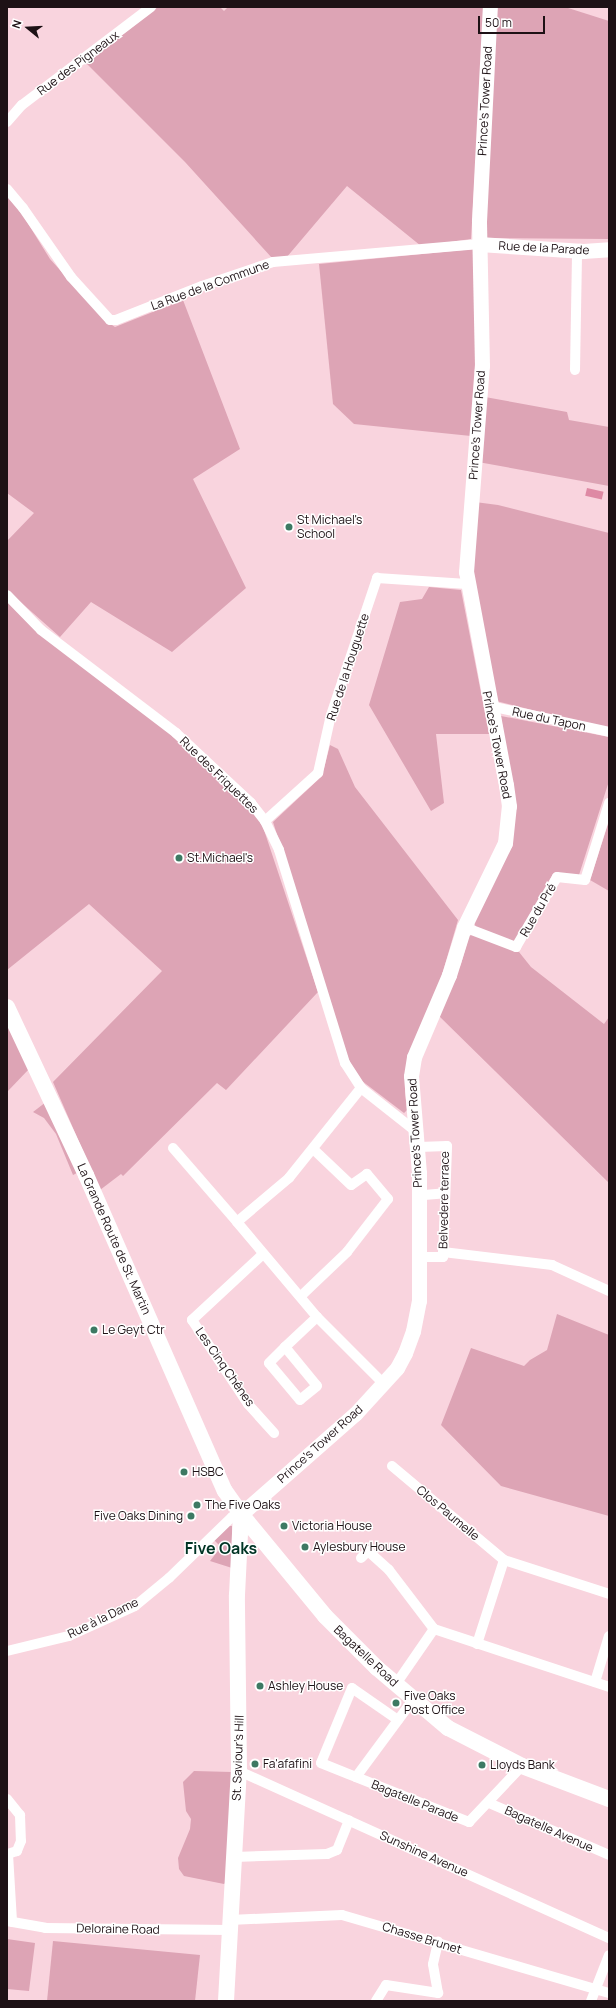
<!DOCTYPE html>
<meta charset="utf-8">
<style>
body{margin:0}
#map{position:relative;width:616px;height:2008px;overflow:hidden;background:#f9d4de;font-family:Manrope,sans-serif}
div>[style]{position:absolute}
.green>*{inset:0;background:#dda4b5}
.water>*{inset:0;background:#de89a4;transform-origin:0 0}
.street>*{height:10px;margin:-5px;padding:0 5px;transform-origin:5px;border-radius:5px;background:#fff}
.secondary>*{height:15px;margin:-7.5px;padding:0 7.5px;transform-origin:7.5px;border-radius:7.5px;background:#fff}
.primary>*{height:16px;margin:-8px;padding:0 8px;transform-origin:8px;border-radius:8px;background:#fff}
.dots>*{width:11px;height:11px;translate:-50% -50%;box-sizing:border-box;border:2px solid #fff;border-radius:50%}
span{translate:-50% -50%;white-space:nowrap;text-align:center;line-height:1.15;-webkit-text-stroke:3px #fff;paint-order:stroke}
.street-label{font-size:12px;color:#1d1115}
.poi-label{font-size:12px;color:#1d1115}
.left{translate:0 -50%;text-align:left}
.right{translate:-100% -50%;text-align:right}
.district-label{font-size:16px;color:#003425;font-weight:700}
.frame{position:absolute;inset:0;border:8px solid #1d1115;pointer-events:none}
.north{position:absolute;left:8px;top:8px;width:40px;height:40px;-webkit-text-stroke:3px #fff;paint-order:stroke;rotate:288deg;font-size:11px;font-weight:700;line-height:16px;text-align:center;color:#1d1115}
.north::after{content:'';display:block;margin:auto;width:14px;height:18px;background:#1d1115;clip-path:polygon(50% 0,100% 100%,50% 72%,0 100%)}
.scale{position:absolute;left:478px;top:16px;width:67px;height:18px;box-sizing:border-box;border:2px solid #1d1115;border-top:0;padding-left:5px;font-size:12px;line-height:14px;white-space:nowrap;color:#1d1115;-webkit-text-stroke:3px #fff;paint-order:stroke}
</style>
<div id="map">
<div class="green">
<div style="clip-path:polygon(158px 7px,220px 7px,224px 11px,228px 7px,485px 7px,471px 239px,421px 246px,347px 186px,286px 258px,272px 258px,185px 162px,86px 63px)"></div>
<div style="clip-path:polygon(497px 7px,565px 7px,609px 21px,609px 239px,485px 238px)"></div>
<div style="clip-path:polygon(7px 196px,19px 209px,50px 259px,106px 321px,115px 327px,183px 300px,240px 449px,193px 479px,246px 588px,172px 652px,91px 602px,60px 637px,7px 590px,7px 541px,34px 513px,7px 493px)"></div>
<div style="clip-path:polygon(474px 249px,478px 366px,471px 436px,354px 424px,333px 404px,319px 264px)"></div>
<div style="clip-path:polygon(485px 397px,567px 412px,569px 420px,609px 427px,609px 486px,478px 462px)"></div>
<div style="clip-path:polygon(475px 502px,498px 505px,609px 533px,609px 729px,496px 701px,473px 581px)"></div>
<div style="clip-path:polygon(429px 587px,461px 590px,489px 734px,436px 734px,444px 803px,431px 811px,369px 705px,400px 602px,422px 599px)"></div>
<div style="clip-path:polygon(7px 601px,175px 736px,260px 818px,318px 992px,226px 1090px,217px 1083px,123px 1176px,121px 1174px,100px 1190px,53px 1082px,162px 971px,89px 904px,7px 970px)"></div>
<div style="clip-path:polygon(501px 716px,609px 737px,609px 781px,579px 875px,553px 874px,515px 944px,477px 929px,473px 921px,515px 816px)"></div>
<div style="clip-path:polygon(330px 745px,338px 749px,355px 787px,458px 920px,439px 985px,407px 1063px,405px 1092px,407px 1110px,404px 1113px,362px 1081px,349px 1061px,273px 822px,322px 776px)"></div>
<div style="clip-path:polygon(609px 821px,609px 891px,590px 880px)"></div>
<div style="clip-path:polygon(474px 934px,519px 952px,531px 967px,604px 1024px,609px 1017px,609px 1183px,438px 1015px,461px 964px,469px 936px)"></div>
<div style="clip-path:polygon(7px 1020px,30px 1068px,7px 1092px)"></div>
<div style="clip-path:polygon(46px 1102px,79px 1172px,73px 1175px,56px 1134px,44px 1118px,33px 1112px)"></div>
<div style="clip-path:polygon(557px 1314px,609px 1335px,609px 1516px,501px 1486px,441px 1425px,471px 1348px,524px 1366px,530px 1360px,547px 1350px)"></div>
<div style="clip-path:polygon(226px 1526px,232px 1526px,232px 1568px,210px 1561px,221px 1547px,213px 1539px)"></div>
<div style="clip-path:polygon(194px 1771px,232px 1772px,228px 1881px,224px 1884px,184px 1876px,179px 1869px,178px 1858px,190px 1829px,191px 1819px,186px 1811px,183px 1782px)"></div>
<div style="clip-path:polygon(7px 1939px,35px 1943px,29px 1991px,7px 1989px)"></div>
<div style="clip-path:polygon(53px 1941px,200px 1955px,195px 2001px,47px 2001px)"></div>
</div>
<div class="water">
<div style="left:587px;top:488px;width:17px;height:8px;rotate:13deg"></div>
</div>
<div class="street">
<div style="left:7px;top:122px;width:23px;rotate:-49deg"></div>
<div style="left:22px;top:105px;width:162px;rotate:-37.2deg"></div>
<div style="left:7px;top:189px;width:25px;rotate:50deg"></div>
<div style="left:23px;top:208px;width:84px;rotate:55.2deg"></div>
<div style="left:71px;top:277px;width:58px;rotate:47.8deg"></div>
<div style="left:110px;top:320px;width:6px"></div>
<div style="left:116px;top:320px;width:92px;rotate:-21.6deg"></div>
<div style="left:202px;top:286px;width:75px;rotate:-18.7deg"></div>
<div style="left:273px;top:262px;width:207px;rotate:-5deg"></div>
<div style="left:575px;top:370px;width:120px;rotate:-89deg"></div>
<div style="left:7px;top:595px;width:49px;rotate:45.8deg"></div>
<div style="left:41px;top:630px;width:170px;rotate:37.3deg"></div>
<div style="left:176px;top:733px;width:103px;rotate:43deg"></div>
<div style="left:251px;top:803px;width:23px;rotate:52deg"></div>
<div style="left:265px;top:821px;width:32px;rotate:64deg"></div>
<div style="left:279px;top:850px;width:223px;rotate:72.8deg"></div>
<div style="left:345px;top:1063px;width:30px;rotate:57deg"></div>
<div style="left:361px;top:1088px;width:73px;rotate:38.3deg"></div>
<div style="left:490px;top:706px;width:122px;rotate:12.3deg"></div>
<div style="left:265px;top:821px;width:72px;rotate:-42.2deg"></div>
<div style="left:318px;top:773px;width:59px;rotate:-77.4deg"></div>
<div style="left:331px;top:715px;width:145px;rotate:-71.4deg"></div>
<div style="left:377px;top:578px;width:90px;rotate:3.8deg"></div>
<div style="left:464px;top:927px;width:56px;rotate:21deg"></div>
<div style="left:516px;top:947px;width:81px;rotate:-59.6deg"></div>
<div style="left:557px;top:877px;width:28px;rotate:6deg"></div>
<div style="left:585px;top:880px;width:81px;rotate:-72.7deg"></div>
<div style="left:361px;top:1088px;width:115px;rotate:128.7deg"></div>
<div style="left:289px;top:1178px;width:68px;rotate:139.8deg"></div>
<div style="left:237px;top:1222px;width:124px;rotate:49.9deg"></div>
<div style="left:317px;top:1317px;width:95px;rotate:45deg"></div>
<div style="left:173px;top:1148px;width:98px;rotate:49.1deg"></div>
<div style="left:424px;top:1195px;width:21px;rotate:-5deg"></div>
<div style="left:443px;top:1252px;width:110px;rotate:6.8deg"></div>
<div style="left:552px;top:1265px;width:63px;rotate:24.5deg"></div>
<div style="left:263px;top:1254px;width:97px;rotate:137.1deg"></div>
<div style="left:192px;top:1320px;width:101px;rotate:56.3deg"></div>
<div style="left:248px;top:1404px;width:39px;rotate:48deg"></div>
<div style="left:418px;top:1257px;width:25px"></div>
<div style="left:443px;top:1257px;width:111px;rotate:-87.9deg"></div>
<div style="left:447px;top:1146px;width:28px;rotate:178deg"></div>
<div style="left:301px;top:1296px;width:64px;rotate:-43.7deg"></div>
<div style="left:347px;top:1252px;width:67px;rotate:-52.3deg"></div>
<div style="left:388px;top:1199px;width:33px;rotate:-130deg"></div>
<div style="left:367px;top:1174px;width:19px;rotate:145deg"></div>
<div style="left:351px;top:1185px;width:52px;rotate:-136.5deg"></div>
<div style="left:285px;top:1347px;width:50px;rotate:50.6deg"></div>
<div style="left:317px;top:1386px;width:22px;rotate:141deg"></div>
<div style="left:300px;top:1400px;width:48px;rotate:-130deg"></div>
<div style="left:269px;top:1363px;width:23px;rotate:-45deg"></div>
<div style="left:285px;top:1347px;width:44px;rotate:-43.2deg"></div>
<div style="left:392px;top:1466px;width:146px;rotate:40deg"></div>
<div style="left:361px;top:1558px;width:10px;rotate:-45deg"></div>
<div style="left:368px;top:1551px;width:28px;rotate:42deg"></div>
<div style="left:389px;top:1570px;width:74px;rotate:52.7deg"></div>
<div style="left:477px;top:1644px;width:88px;rotate:-72.2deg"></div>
<div style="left:504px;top:1560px;width:110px;rotate:17.9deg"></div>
<div style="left:7px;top:1651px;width:64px;rotate:-13.6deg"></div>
<div style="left:69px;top:1636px;width:72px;rotate:-24.4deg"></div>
<div style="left:135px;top:1606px;width:44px;rotate:-39.5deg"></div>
<div style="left:169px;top:1578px;width:88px;rotate:-44.1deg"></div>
<div style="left:232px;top:1517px;width:9px;rotate:-18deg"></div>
<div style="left:595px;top:1682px;width:48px;rotate:-73.1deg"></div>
<div style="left:396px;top:1684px;width:67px;rotate:-55.4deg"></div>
<div style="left:434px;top:1629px;width:184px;rotate:18.3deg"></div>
<div style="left:398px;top:1720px;width:56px;rotate:-145.2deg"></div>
<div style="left:352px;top:1688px;width:81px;rotate:112.5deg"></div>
<div style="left:321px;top:1763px;width:38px;rotate:22deg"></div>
<div style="left:356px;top:1777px;width:96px;rotate:-53.5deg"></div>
<div style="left:239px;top:1771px;width:406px;rotate:24.3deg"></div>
<div style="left:356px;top:1777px;width:122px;rotate:21.7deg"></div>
<div style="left:469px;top:1822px;width:77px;rotate:-46.6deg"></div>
<div style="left:7px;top:1799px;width:21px;rotate:51deg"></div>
<div style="left:20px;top:1815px;width:26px;rotate:88deg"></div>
<div style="left:21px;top:1841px;width:11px;rotate:112deg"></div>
<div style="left:17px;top:1851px;width:10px;rotate:163deg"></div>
<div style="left:489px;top:1803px;width:131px;rotate:23.4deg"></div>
<div style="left:8px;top:1854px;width:68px;rotate:86.6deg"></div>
<div style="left:234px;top:1857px;width:93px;rotate:-1.8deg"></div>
<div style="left:327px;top:1854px;width:11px;rotate:-22deg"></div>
<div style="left:337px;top:1850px;width:32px;rotate:-68deg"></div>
<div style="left:230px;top:1920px;width:112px;rotate:-2.6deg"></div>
<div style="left:342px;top:1915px;width:278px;rotate:16.3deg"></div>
<div style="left:7px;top:1921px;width:39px;rotate:10deg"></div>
<div style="left:45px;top:1928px;width:185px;rotate:0.6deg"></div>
<div style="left:376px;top:2001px;width:19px;rotate:-58deg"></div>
<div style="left:386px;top:1985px;width:53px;rotate:8.7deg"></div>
<div style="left:438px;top:1993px;width:29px;rotate:-100deg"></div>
<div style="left:433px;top:1964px;width:23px;rotate:-77deg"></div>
<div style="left:591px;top:2001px;width:49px;rotate:-68.6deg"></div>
</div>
<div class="secondary">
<div style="left:479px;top:244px;width:104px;rotate:3.9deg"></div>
<div style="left:583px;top:251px;width:26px;rotate:-4deg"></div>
<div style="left:241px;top:1514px;width:152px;rotate:-41.3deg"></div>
<div style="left:355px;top:1414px;width:62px;rotate:-47.6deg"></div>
<div style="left:397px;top:1368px;width:17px;rotate:-62deg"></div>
<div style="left:405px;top:1353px;width:23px;rotate:-70deg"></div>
<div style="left:413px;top:1331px;width:31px;rotate:-79deg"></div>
<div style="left:419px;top:1301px;width:128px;rotate:-90deg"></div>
<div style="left:419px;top:1173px;width:97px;rotate:-94.7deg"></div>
<div style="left:411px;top:1076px;width:19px;rotate:-81deg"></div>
<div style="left:414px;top:1057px;width:89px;rotate:-66.9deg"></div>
<div style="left:449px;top:975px;width:50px;rotate:-72.6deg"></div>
<div style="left:464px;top:927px;width:93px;rotate:-64deg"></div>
<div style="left:505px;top:843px;width:37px;rotate:-84deg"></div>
<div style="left:509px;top:806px;width:21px;rotate:-98deg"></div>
<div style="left:506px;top:785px;width:217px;rotate:-100.6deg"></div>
<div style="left:466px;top:572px;width:207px;rotate:-85.6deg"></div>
<div style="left:482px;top:366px;width:145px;rotate:-91.2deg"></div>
<div style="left:479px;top:221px;width:214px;rotate:-87.1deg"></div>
</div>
<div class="primary">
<div style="left:7px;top:1007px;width:186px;rotate:64.8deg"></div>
<div style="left:86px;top:1175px;width:345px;rotate:66.3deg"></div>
<div style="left:225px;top:1491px;width:28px;rotate:55deg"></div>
<div style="left:241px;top:1514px;width:132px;rotate:50.5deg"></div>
<div style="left:325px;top:1616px;width:74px;rotate:45deg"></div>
<div style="left:377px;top:1668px;width:93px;rotate:40.2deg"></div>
<div style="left:448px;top:1728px;width:83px;rotate:27.2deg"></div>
<div style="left:522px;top:1766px;width:93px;rotate:20.8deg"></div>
<div style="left:226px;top:2001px;width:230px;rotate:-86.8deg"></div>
<div style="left:239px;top:1771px;width:176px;rotate:-90.7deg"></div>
<div style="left:237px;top:1595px;width:81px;rotate:-87.2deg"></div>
</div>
<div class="dots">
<div style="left:289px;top:527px;background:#3d7963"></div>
<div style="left:179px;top:858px;background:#3d7963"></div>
<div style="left:94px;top:1330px;background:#3d7963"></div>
<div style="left:184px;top:1472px;background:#3d7963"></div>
<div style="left:197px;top:1505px;background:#3d7963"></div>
<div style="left:191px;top:1516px;background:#3d7963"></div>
<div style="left:284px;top:1526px;background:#3d7963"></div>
<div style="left:305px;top:1547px;background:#3d7963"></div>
<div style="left:260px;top:1686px;background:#3d7963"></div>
<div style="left:396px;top:1703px;background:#3d7963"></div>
<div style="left:255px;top:1764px;background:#3d7963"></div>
<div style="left:482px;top:1765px;background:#3d7963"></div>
</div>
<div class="street-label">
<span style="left:78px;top:63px;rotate:-37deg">Rue des Pigneaux</span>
<span style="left:485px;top:101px;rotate:-87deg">Prince's Tower Road</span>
<span style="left:544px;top:248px;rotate:3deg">Rue de la Parade</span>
<span style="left:210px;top:285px;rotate:-20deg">La Rue de la Commune</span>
<span style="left:477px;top:425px;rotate:-86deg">Prince's Tower Road</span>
<span style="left:348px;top:667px;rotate:-72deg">Rue de la Houguette</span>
<span style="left:549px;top:719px;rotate:12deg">Rue du Tapon</span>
<span style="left:497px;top:745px;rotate:79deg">Prince's Tower Road</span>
<span style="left:219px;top:775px;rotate:44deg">Rue des Friquettes</span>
<span style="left:538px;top:910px;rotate:-60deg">Rue du Pré</span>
<span style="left:415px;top:1133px;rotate:-93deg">Prince's Tower Road</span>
<span style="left:444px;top:1200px;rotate:-89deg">Belvedere terrace</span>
<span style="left:114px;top:1239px;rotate:66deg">La Grande Route de St. Martin</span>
<span style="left:225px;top:1367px;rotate:55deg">Les Cinq Chênes</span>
<span style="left:320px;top:1444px;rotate:-42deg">Prince's Tower Road</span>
<span style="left:448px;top:1513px;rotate:40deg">Clos Paumelle</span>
<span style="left:103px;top:1618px;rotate:-26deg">Rue à la Dame</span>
<span style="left:366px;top:1656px;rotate:43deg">Bagatelle Road</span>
<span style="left:238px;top:1758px;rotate:-88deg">St. Saviour's Hill</span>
<span style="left:415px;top:1801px;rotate:22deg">Bagatelle Parade</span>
<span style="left:549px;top:1829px;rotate:24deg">Bagatelle Avenue</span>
<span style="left:424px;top:1854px;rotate:24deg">Sunshine Avenue</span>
<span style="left:118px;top:1929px;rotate:1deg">Deloraine Road</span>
<span style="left:422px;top:1938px;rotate:17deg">Chasse Brunet</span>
</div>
<div class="poi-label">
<span class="left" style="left:297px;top:527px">St Michael's<br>School</span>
<span class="left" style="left:187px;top:858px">St.Michael's</span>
<span class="left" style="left:102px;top:1330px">Le Geyt Ctr</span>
<span class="left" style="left:192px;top:1472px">HSBC</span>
<span class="left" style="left:205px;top:1505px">The Five Oaks</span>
<span class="right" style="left:183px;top:1516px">Five Oaks Dining</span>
<span class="left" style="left:292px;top:1526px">Victoria House</span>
<span class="left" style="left:313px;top:1547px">Aylesbury House</span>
<span class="left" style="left:268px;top:1686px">Ashley House</span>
<span class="left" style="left:404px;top:1703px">Five Oaks<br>Post Office</span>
<span class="left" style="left:263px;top:1764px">Fa'afafini</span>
<span class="left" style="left:490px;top:1765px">Lloyds Bank</span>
</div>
<div class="district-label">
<span style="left:221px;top:1548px">Five Oaks</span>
</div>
<div class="frame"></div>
<div class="north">N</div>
<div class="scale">50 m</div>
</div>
